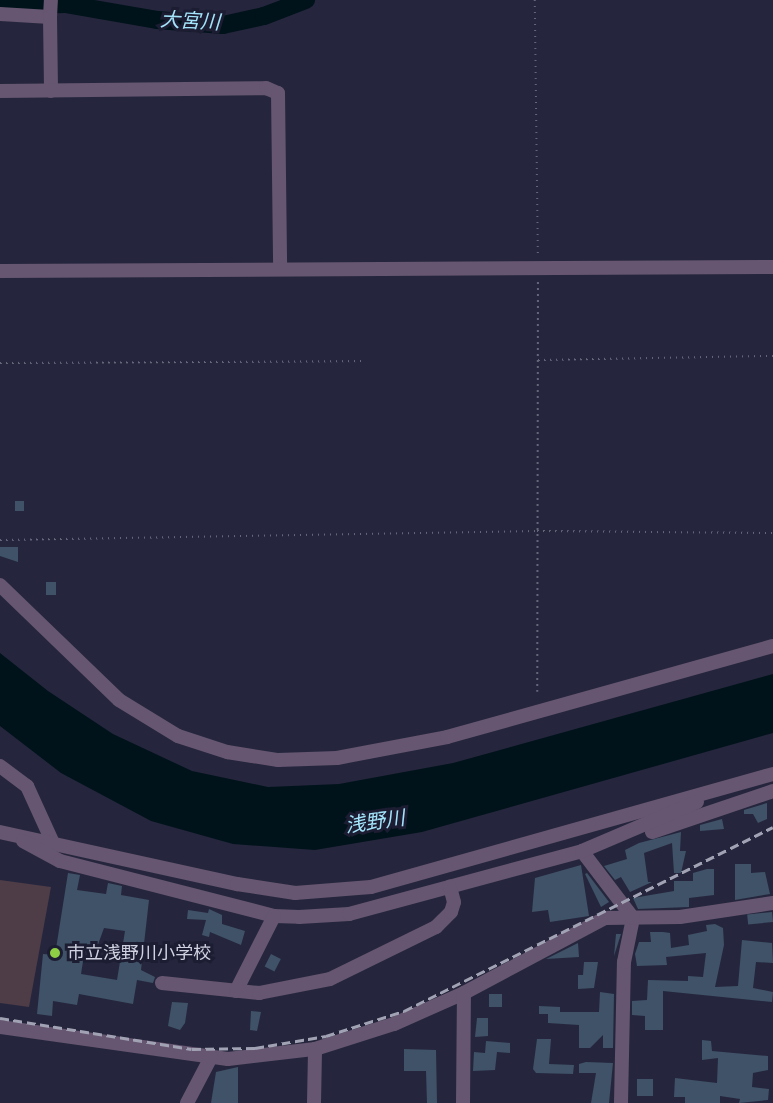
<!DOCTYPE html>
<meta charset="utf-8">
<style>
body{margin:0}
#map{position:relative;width:773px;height:1103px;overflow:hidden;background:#25263d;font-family:Roboto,"Noto Sans JP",sans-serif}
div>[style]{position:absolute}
.green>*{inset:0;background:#4e3c47}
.water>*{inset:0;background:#00131a}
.river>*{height:18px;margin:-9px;padding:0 9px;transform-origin:9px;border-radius:9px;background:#00131a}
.building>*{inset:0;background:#3f5267;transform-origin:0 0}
.path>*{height:1.5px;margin-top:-0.75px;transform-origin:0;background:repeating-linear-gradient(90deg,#65667a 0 1.5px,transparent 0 6px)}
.minor>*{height:14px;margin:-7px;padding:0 7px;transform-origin:7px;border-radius:7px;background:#665671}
.rail>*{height:3px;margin-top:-1.5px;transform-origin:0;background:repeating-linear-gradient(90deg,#a1a2b3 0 9px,transparent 0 13.5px)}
.dots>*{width:16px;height:16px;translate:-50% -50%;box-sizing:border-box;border:3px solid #1c1d32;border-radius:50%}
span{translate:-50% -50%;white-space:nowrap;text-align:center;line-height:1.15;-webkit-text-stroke:6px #1c1d32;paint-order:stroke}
.poi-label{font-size:18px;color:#d1d2e1}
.left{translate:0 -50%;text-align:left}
.water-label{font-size:20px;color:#a3e4fa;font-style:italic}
</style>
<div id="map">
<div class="green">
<div style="clip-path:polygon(0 880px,51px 887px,29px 1007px,0 1003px)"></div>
</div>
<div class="water">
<div style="clip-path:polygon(0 653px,48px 691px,113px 734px,192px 771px,268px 787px,339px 784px,453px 763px,773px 674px,773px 733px,422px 832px,315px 850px,233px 844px,151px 821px,61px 773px,0 726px)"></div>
</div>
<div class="river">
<div style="left:0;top:6px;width:65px;rotate:-1.8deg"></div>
<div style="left:65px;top:4px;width:93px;rotate:9.9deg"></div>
<div style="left:157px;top:20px;width:66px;rotate:4.3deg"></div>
<div style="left:223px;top:25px;width:42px;rotate:-12.4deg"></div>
<div style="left:264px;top:16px;width:45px;rotate:-20.9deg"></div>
</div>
<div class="building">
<div style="left:15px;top:501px;width:9px;height:10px"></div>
<div style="clip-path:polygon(0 547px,18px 547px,18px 562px,0 556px)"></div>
<div style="left:46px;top:582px;width:10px;height:13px"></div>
<div style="clip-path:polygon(767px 803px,767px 819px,758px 823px,753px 814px,744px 814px,744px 810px)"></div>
<div style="clip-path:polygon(722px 819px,724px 829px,700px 831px,700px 825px)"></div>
<div style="clip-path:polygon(681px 832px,680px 851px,686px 851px,681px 873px,674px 873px,672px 843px,644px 853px,648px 882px,652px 882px,630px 892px,621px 877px,615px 880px,604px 866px,627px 859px,625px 850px,639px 843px)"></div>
<div style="clip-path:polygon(735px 864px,751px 864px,751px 873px,765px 872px,770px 894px,735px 900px)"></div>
<div style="clip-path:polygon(581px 865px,589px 916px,550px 922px,548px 910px,532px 912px,535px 878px)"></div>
<div style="clip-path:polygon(707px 869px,714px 869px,714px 895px,689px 898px,689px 907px,638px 909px,633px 898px,674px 891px,674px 881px,693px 881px,693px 873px)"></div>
<div style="clip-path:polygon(evenodd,68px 873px,80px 875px,77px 890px,106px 894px,108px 883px,122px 886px,121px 895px,149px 900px,141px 970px,155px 977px,153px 983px,137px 980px,133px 1004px,79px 994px,77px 1005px,53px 1001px,52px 1016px,37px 1014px,43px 954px,55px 955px,68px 873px,104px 928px,125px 931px,117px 980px,81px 974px,84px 955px,87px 949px,96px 950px,104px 928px)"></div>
<div style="clip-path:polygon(587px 873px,609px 902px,601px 907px,585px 874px)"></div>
<div style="clip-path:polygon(209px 909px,222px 915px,222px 924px,245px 931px,241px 945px,210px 932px,209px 937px,202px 935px,206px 920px,187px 919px,188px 910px,208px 913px)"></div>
<div style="left:772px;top:912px;width:10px;height:25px;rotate:84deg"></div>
<div style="clip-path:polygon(715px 924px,723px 928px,724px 945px,715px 987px,738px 986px,742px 940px,772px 943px,773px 963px,756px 962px,753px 988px,773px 992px,772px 1002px,663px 991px,663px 1030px,645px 1030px,645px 1016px,632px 1015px,632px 1001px,647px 1000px,648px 980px,688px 981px,688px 976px,703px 977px,706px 953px,666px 957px,667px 965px,637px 966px,635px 954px,639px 942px,651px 942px,650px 932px,663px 932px,670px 933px,671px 948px,689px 945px,688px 935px,707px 931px,706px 925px)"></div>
<div style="clip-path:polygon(616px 934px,621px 934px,614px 956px)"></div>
<div style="clip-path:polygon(578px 943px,579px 957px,546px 959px)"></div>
<div style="left:271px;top:954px;width:11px;height:14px;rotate:27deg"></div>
<div style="clip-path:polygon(584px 962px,598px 962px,594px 988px,578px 989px,578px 975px,583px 975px)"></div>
<div style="clip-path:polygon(600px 992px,614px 994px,613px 1048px,603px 1048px,603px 1035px,590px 1048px,579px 1048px,579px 1025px,548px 1023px,548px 1014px,539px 1014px,539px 1006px,560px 1007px,560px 1012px,599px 1012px)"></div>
<div style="left:489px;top:994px;width:13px;height:13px"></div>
<div style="clip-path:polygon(172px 1002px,188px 1003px,185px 1023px,180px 1030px,168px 1026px)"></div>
<div style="clip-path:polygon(251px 1011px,261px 1012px,257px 1031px,250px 1030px)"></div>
<div style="clip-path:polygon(477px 1018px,488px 1018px,488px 1036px,475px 1037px)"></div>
<div style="clip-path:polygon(537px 1039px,551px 1039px,549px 1064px,574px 1065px,573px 1074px,536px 1073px,533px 1069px)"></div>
<div style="clip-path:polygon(702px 1040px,711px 1041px,712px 1051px,768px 1056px,768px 1070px,753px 1073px,752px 1087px,769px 1089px,768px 1100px,739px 1103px,740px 1099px,720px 1096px,720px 1103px,685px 1103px,685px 1097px,674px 1097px,675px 1078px,717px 1083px,718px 1058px,702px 1060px)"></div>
<div style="clip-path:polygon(486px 1041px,510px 1043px,510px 1053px,497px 1052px,495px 1070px,473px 1071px,474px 1052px,485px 1053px)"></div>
<div style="clip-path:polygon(404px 1049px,436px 1050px,437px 1103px,427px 1103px,426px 1071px,404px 1071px)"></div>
<div style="clip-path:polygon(586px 1062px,613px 1063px,609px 1103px,591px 1103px,596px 1073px,579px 1073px,579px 1064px)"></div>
<div style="clip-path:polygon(238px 1067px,238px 1103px,211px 1103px,216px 1072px)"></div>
<div style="left:637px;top:1079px;width:16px;height:17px"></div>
</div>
<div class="path">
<div style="left:535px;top:0;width:256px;rotate:89.3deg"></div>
<div style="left:538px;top:360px;width:235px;rotate:-1deg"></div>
<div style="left:0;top:363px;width:366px;rotate:-0.3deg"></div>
<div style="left:0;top:540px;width:537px;rotate:-0.96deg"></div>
<div style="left:537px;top:531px;width:236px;rotate:0.5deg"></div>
<div style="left:537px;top:692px;width:413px;rotate:-89.9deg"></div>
</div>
<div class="minor">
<div style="left:0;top:14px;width:50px;rotate:3.4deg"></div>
<div style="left:50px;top:17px;width:17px;rotate:-87deg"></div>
<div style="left:50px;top:17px;width:74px;rotate:89.2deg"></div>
<div style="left:0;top:91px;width:266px;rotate:-0.6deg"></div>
<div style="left:266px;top:88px;width:13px;rotate:23deg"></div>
<div style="left:278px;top:93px;width:176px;rotate:89.3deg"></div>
<div style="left:0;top:271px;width:773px;rotate:-0.3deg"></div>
<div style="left:0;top:585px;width:165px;rotate:44deg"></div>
<div style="left:119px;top:700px;width:69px;rotate:31.4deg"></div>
<div style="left:178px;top:736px;width:52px;rotate:18.1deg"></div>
<div style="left:227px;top:752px;width:52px;rotate:8.9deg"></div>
<div style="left:278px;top:760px;width:59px;rotate:-1.9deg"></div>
<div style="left:337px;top:758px;width:112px;rotate:-10.8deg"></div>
<div style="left:447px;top:737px;width:338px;rotate:-15.6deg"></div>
<div style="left:0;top:766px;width:34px;rotate:37deg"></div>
<div style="left:27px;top:786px;width:63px;rotate:65.5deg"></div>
<div style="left:0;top:832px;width:243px;rotate:12.4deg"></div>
<div style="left:237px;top:884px;width:59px;rotate:8.8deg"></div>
<div style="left:295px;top:893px;width:76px;rotate:-4.5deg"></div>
<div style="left:371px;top:887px;width:418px;rotate:-15.7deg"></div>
<div style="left:652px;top:832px;width:128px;rotate:-18.7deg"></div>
<div style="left:23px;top:841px;width:42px;rotate:28.4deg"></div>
<div style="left:60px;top:861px;width:221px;rotate:14.4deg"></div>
<div style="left:274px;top:916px;width:25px;rotate:2deg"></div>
<div style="left:299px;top:917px;width:50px;rotate:-3.4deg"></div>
<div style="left:349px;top:914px;width:241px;rotate:-15.1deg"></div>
<div style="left:162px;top:983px;width:98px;rotate:5.9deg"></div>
<div style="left:259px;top:993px;width:72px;rotate:-11.2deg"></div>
<div style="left:330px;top:979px;width:118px;rotate:-26.1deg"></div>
<div style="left:436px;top:927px;width:21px;rotate:-45deg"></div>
<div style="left:451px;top:912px;width:10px;rotate:-73deg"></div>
<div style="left:454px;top:902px;width:16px;rotate:-105deg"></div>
<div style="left:236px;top:991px;width:84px;rotate:-63.1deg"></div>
<div style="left:0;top:1027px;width:230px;rotate:8deg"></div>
<div style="left:228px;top:1059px;width:88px;rotate:-6.6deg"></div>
<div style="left:315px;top:1049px;width:83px;rotate:-17.6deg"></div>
<div style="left:394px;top:1024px;width:77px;rotate:-23.9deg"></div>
<div style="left:464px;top:993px;width:160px;rotate:-28deg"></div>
<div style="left:605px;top:918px;width:75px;rotate:-0.8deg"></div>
<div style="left:680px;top:917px;width:94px;rotate:-8.6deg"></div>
<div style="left:187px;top:1103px;width:52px;rotate:-62.4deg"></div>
<div style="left:314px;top:1103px;width:54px;rotate:-88.9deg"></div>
<div style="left:463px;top:1103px;width:110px;rotate:-89.5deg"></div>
<div style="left:621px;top:1103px;width:141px;rotate:-88.8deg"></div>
<div style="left:624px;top:962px;width:45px;rotate:-78.4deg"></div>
<div style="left:633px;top:918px;width:84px;rotate:-127.3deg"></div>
<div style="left:582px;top:851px;width:125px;rotate:-23.1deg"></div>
</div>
<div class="rail">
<div style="left:0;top:1018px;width:194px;rotate:9.2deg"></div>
<div style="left:192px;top:1049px;width:63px;rotate:-0.9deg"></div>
<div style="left:255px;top:1048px;width:72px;rotate:-9.6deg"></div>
<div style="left:326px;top:1036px;width:82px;rotate:-17.8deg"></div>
<div style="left:404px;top:1011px;width:412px;rotate:-26.5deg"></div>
</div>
<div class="dots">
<div style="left:55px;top:953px;background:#8dce44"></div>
</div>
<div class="poi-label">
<span class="left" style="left:67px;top:953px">市立浅野川小学校</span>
</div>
<div class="water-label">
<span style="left:190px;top:21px;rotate:3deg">大宮川</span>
<span style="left:375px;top:822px;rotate:-8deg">浅野川</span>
</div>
</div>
